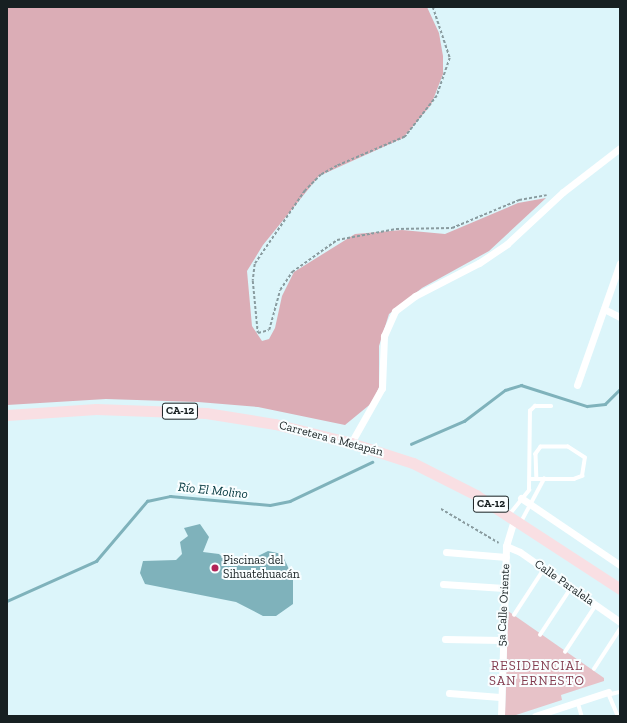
<!DOCTYPE html>
<meta charset="utf-8">
<style>
body{margin:0}
#map{position:relative;width:627px;height:723px;overflow:hidden;background:#dcf5fa;font-family:"Zilla Slab",serif}
div>[style]{position:absolute}
.green>*{inset:0;background:#e7c2c8}
.forest>*{inset:0;background:#dbadb6}
.water>*{inset:0;background:#7fb2bb}
.stream>*{height:2.5px;margin:-1.25px;padding:0 1.25px;transform-origin:1.25px;border-radius:1.25px;background:#7fb2bb}
.path>*{height:1.5px;margin-top:-0.75px;transform-origin:0;background:repeating-linear-gradient(90deg,#899b9f 0 3px,transparent 0 5px)}
.service>*{height:3.5px;margin:-1.75px;padding:0 1.75px;transform-origin:1.75px;border-radius:1.75px;background:#fff}
.minor>*{height:7px;margin:-3.5px;padding:0 3.5px;transform-origin:3.5px;border-radius:3.5px;background:#fff}
.primary>*{height:11px;margin:-5.5px;padding:0 5.5px;transform-origin:5.5px;border-radius:5.5px;background:#f9dfe3}
.dots>*{width:11px;height:11px;translate:-50% -50%;box-sizing:border-box;border:2px solid #f9feff;border-radius:50%}
span{translate:-50% -50%;white-space:nowrap;text-align:center;line-height:1.15;-webkit-text-stroke:4px #f9feff;paint-order:stroke}
.shield-label span{padding:1px 3px;background:#f9feff;border:1px solid;border-radius:3px;-webkit-text-stroke-width:0}
.shield-label{font-size:11px;color:#172022;font-weight:700}
.street-label{font-size:12px;color:#172022}
.poi-label{font-size:12px;color:#172022}
.left{translate:0 -50%;text-align:left}
.water-label{font-size:13px;color:#01353c;font-style:italic}
.neighbourhood-label{font-size:13px;color:#823a4d;letter-spacing:1px}
.frame{position:absolute;inset:0;border:8px solid #172022;pointer-events:none}
</style>
<div id="map">
<div class="green">
<div style="clip-path:polygon(508px 611px,604px 678px,604px 681px,561px 695px,562px 700px,513px 716px,505px 715px)"></div>
</div>
<div class="forest">
<div style="clip-path:polygon(7px 7px,427px 7px,439px 33px,443px 56px,443px 74px,431px 105px,403px 138px,319px 176px,263px 245px,247px 271px,252px 326px,262px 341px,269px 339px,275px 328px,282px 296px,294px 272px,355px 234px,402px 230px,445px 234px,518px 203px,546px 198px,489px 251px,422px 288px,389px 314px,379px 346px,379px 387px,373px 402px,345px 425px,258px 407px,198px 402px,106px 399px,7px 405px)"></div>
</div>
<div class="water">
<div style="clip-path:polygon(200px 524px,209px 537px,203px 552px,219px 554px,227px 561px,254px 558px,268px 551px,282px 554px,293px 578px,293px 604px,276px 616px,263px 616px,236px 602px,145px 584px,140px 573px,143px 561px,176px 560px,182px 554px,180px 542px,188px 536px,184px 528px)"></div>
</div>
<div class="stream">
<div style="left:411px;top:444px;width:58px;rotate:-23.5deg"></div>
<div style="left:464px;top:421px;width:51px;rotate:-37.1deg"></div>
<div style="left:505px;top:390px;width:17px;rotate:-17deg"></div>
<div style="left:521px;top:385px;width:69px;rotate:17.7deg"></div>
<div style="left:587px;top:406px;width:18px;rotate:-6deg"></div>
<div style="left:605px;top:404px;width:21px;rotate:-45deg"></div>
<div style="left:7px;top:601px;width:98px;rotate:-24.2deg"></div>
<div style="left:96px;top:561px;width:79px;rotate:-49.6deg"></div>
<div style="left:147px;top:501px;width:24px;rotate:-12deg"></div>
<div style="left:170px;top:496px;width:100px;rotate:5.1deg"></div>
<div style="left:270px;top:505px;width:20px;rotate:-11deg"></div>
<div style="left:290px;top:501px;width:91px;rotate:-25.4deg"></div>
</div>
<div class="path">
<div style="left:433px;top:7px;width:54px;rotate:71.6deg"></div>
<div style="left:450px;top:58px;width:40px;rotate:108.9deg"></div>
<div style="left:437px;top:96px;width:52px;rotate:128deg"></div>
<div style="left:405px;top:137px;width:74px;rotate:156.9deg"></div>
<div style="left:337px;top:166px;width:18px;rotate:151deg"></div>
<div style="left:321px;top:175px;width:23px;rotate:135deg"></div>
<div style="left:305px;top:191px;width:88px;rotate:124.4deg"></div>
<div style="left:255px;top:264px;width:17px;rotate:97deg"></div>
<div style="left:253px;top:281px;width:52px;rotate:84.5deg"></div>
<div style="left:258px;top:333px;width:11px;rotate:-15deg"></div>
<div style="left:269px;top:330px;width:41px;rotate:-74.6deg"></div>
<div style="left:280px;top:290px;width:22px;rotate:-56deg"></div>
<div style="left:292px;top:272px;width:55px;rotate:-35.4deg"></div>
<div style="left:337px;top:240px;width:60px;rotate:-10.6deg"></div>
<div style="left:396px;top:229px;width:56px;rotate:-1deg"></div>
<div style="left:452px;top:228px;width:73px;rotate:-22.7deg"></div>
<div style="left:519px;top:200px;width:28px;rotate:-10deg"></div>
<div style="left:441px;top:509px;width:67px;rotate:30.4deg"></div>
</div>
<div class="service">
<div style="left:531px;top:479px;width:43px"></div>
<div style="left:574px;top:479px;width:9px;rotate:-21deg"></div>
<div style="left:582px;top:476px;width:18px;rotate:-81deg"></div>
<div style="left:585px;top:458px;width:20px;rotate:-147deg"></div>
<div style="left:568px;top:447px;width:27px;rotate:180deg"></div>
<div style="left:541px;top:447px;width:9px;rotate:126deg"></div>
<div style="left:536px;top:454px;width:25px;rotate:88deg"></div>
<div style="left:509px;top:515px;width:32px;rotate:-51deg"></div>
<div style="left:529px;top:490px;width:79px;rotate:-89.3deg"></div>
<div style="left:530px;top:411px;width:7px;rotate:-45deg"></div>
<div style="left:535px;top:406px;width:16px"></div>
<div style="left:521px;top:522px;width:49px;rotate:-61.9deg"></div>
<div style="left:514px;top:615px;width:55px;rotate:-56.9deg"></div>
<div style="left:540px;top:635px;width:56px;rotate:-56.6deg"></div>
<div style="left:565px;top:652px;width:56px;rotate:-56.6deg"></div>
<div style="left:594px;top:669px;width:48px;rotate:-57deg"></div>
<div style="left:608px;top:692px;width:26px;rotate:67deg"></div>
<div style="left:611px;top:694px;width:9px;rotate:-13deg"></div>
<div style="left:578px;top:702px;width:15px;rotate:74deg"></div>
</div>
<div class="minor">
<div style="left:604px;top:309px;width:18px;rotate:27deg"></div>
<div style="left:577px;top:385px;width:129px;rotate:-70.6deg"></div>
<div style="left:351px;top:443px;width:63px;rotate:-60.6deg"></div>
<div style="left:382px;top:388px;width:52px;rotate:-87.8deg"></div>
<div style="left:384px;top:336px;width:27px;rotate:-66deg"></div>
<div style="left:395px;top:311px;width:25px;rotate:-37deg"></div>
<div style="left:415px;top:296px;width:72px;rotate:-27.3deg"></div>
<div style="left:479px;top:263px;width:34px;rotate:-34deg"></div>
<div style="left:507px;top:244px;width:76px;rotate:-42.9deg"></div>
<div style="left:563px;top:192px;width:72px;rotate:-37.7deg"></div>
<div style="left:521px;top:498px;width:120px;rotate:34.1deg"></div>
<div style="left:506px;top:546px;width:15px;rotate:23deg"></div>
<div style="left:520px;top:552px;width:122px;rotate:35deg"></div>
<div style="left:446px;top:552px;width:60px;rotate:4.8deg"></div>
<div style="left:443px;top:584px;width:61px;rotate:3.8deg"></div>
<div style="left:445px;top:639px;width:57px;rotate:1deg"></div>
<div style="left:449px;top:693px;width:51px;rotate:4.5deg"></div>
<div style="left:501px;top:716px;width:170px;rotate:-88.3deg"></div>
<div style="left:506px;top:546px;width:28px;rotate:-73deg"></div>
<div style="left:535px;top:716px;width:77px;rotate:-18.2deg"></div>
</div>
<div class="primary">
<div style="left:7px;top:415px;width:89px;rotate:-3.9deg"></div>
<div style="left:96px;top:409px;width:110px;rotate:2.1deg"></div>
<div style="left:206px;top:413px;width:70px;rotate:9.1deg"></div>
<div style="left:275px;top:424px;width:78px;rotate:14deg"></div>
<div style="left:351px;top:443px;width:65px;rotate:17.9deg"></div>
<div style="left:413px;top:463px;width:71px;rotate:26.9deg"></div>
<div style="left:476px;top:495px;width:172px;rotate:33.1deg"></div>
</div>
<div class="dots">
<div style="left:215px;top:568px;background:#b22357"></div>
</div>
<div class="shield-label">
<span style="left:180px;top:411px">CA-12</span>
<span style="left:491px;top:504px">CA-12</span>
</div>
<div class="street-label">
<span style="left:331px;top:439px;rotate:15deg">Carretera a Metapán</span>
<span style="left:564px;top:583px;rotate:35deg">Calle Paralela</span>
<span style="left:504px;top:605px;rotate:-87deg">5a Calle Oriente</span>
</div>
<div class="poi-label">
<span class="left" style="left:223px;top:568px">Piscinas del<br>Sihuatehuacán</span>
</div>
<div class="water-label">
<span style="left:213px;top:491px;rotate:6deg">Río El Molino</span>
</div>
<div class="neighbourhood-label">
<span style="left:537px;top:674px">RESIDENCIAL<br>SAN ERNESTO</span>
</div>
<div class="frame"></div>
</div>
